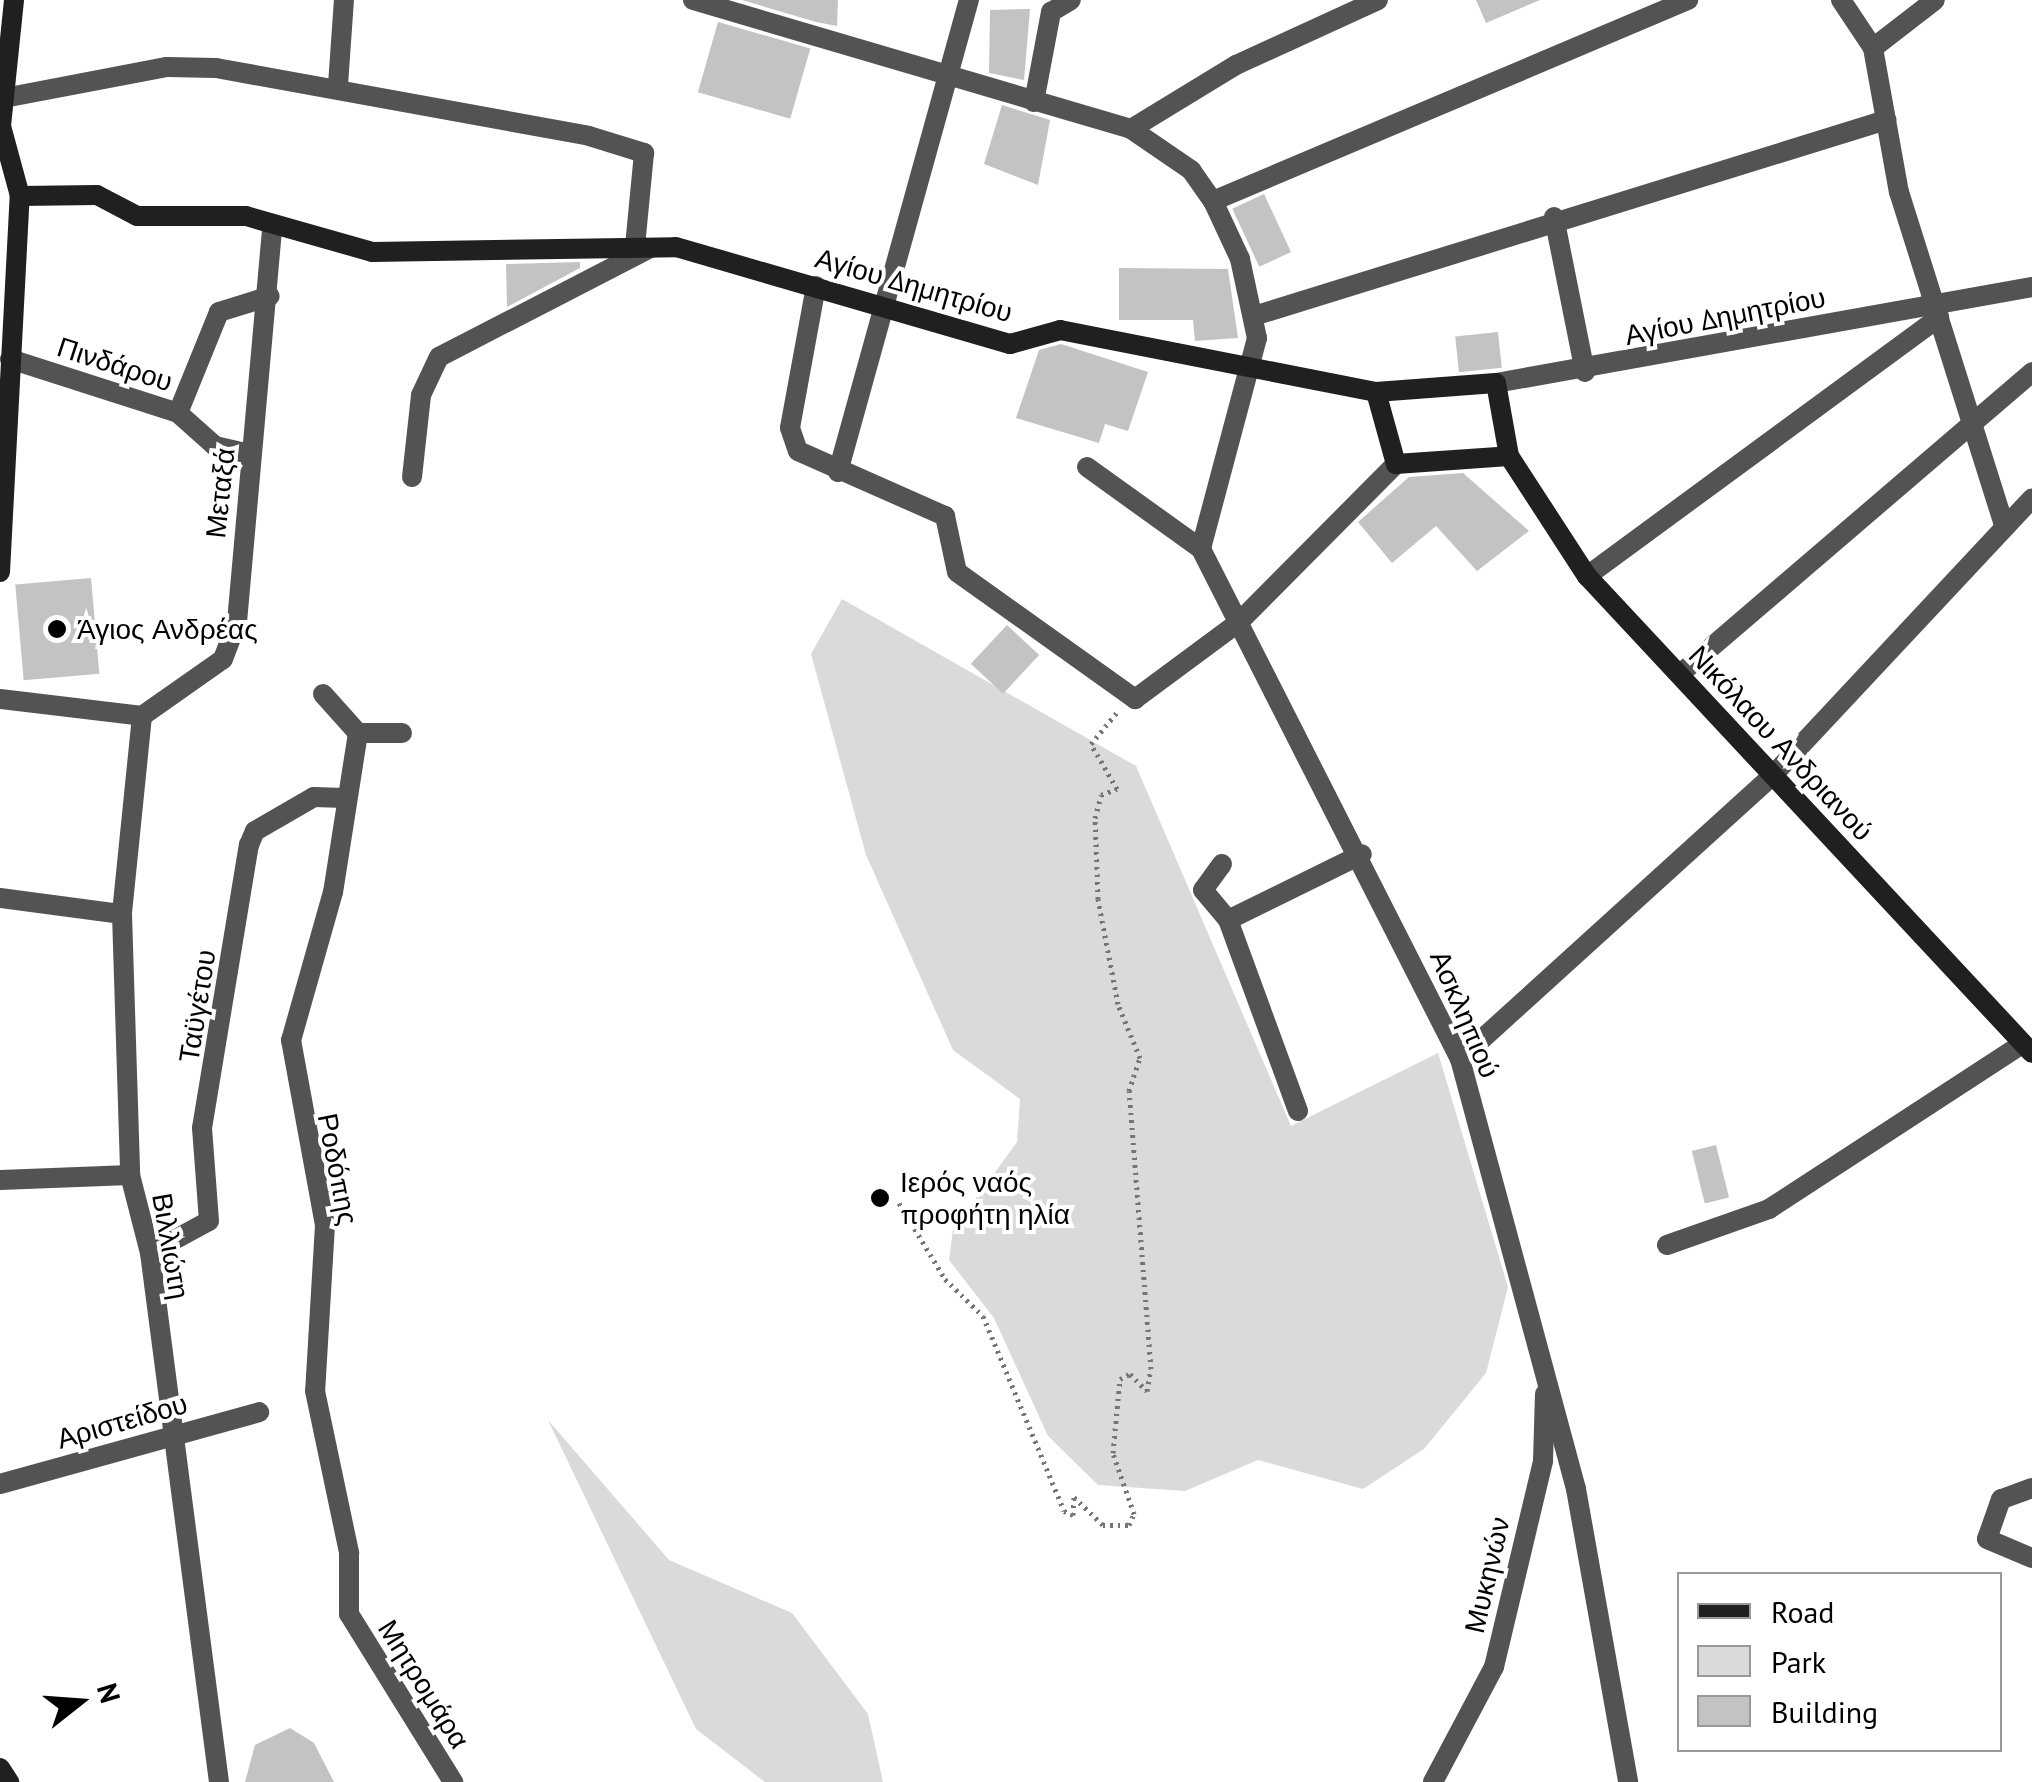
<!DOCTYPE html>
<meta charset="utf-8">
<style>
body{margin:0}
#map{position:relative;width:2032px;height:1782px;overflow:hidden;background:#fff;font-family:"PT Sans",sans-serif}
div>[style]{position:absolute}
.green>*{inset:0;background:#dadada}
.building>*{inset:0;background:#c3c3c3;transform-origin:0 0}
.path>*{height:5px;margin-top:-2.5px;transform-origin:0;background:repeating-linear-gradient(90deg,#757575 0 2.5px,transparent 0 7.5px)}
.street>*{height:20px;margin:-10px;padding:0 10px;transform-origin:10px;border-radius:10px;background:#535353}
.secondary>*{height:20px;margin:-10px;padding:0 10px;transform-origin:10px;border-radius:10px;background:#202020}
.dots>*{width:28px;height:28px;translate:-50% -50%;box-sizing:border-box;border:5px solid #fff;border-radius:50%}
span{translate:-50% -50%;white-space:nowrap;text-align:center;line-height:1.15;-webkit-text-stroke:8px #fff;paint-order:stroke}
.street-label{font-size:28px;color:#000}
.poi-label{font-size:28px;color:#000}
.left{translate:0 -50%;text-align:left}
.legend{position:absolute;left:1677px;top:1572px;width:325px;height:180px;box-sizing:border-box;background:#fff;border:2px solid #999;margin:0;padding:12px 18px;list-style:none;font-size:30px;color:#000}
.legend li{display:flex;align-items:center;gap:20px;height:50px}
.legend b{width:50px;border:2px solid #999}
.north{position:absolute;left:30px;top:1652px;width:100px;height:100px;-webkit-text-stroke:8px #fff;paint-order:stroke;rotate:73deg;font-size:28px;font-weight:700;line-height:40px;text-align:center;color:#000}
.north::after{content:'';display:block;margin:auto;width:35px;height:45px;background:#000;clip-path:polygon(50% 0,100% 100%,50% 72%,0 100%)}
</style>
<div id="map">
<div class="green">
<div style="clip-path:polygon(842px 599px,1136px 766px,1291px 1126px,1438px 1053px,1508px 1287px,1486px 1373px,1424px 1449px,1363px 1489px,1258px 1460px,1185px 1491px,1098px 1485px,1048px 1436px,994px 1318px,949px 1260px,953px 1230px,1017px 1142px,1020px 1099px,953px 1050px,866px 855px,811px 654px)"></div>
<div style="clip-path:polygon(548px 1420px,669px 1560px,792px 1613px,868px 1714px,883px 1782px,765px 1782px,696px 1729px)"></div>
</div>
<div class="building">
<div style="clip-path:polygon(742px 0,838px 0,837px 26px,816px 22px)"></div>
<div style="clip-path:polygon(1476px 0,1540px 0,1486px 23px)"></div>
<div style="clip-path:polygon(1030px 9px,1024px 80px,989px 73px,990px 10px)"></div>
<div style="left:718px;top:22px;width:96px;height:73px;rotate:16deg"></div>
<div style="clip-path:polygon(1002px 105px,1050px 120px,1038px 185px,984px 164px)"></div>
<div style="left:1264px;top:194px;width:64px;height:35px;rotate:65deg"></div>
<div style="clip-path:polygon(580px 262px,580px 268px,507px 307px,506px 264px)"></div>
<div style="clip-path:polygon(1119px 268px,1228px 269px,1238px 338px,1195px 341px,1193px 320px,1119px 320px)"></div>
<div style="left:1498px;top:332px;width:36px;height:43px;rotate:84deg"></div>
<div style="clip-path:polygon(1061px 344px,1148px 372px,1128px 431px,1105px 424px,1099px 443px,1016px 418px,1039px 350px)"></div>
<div style="clip-path:polygon(1463px 473px,1529px 531px,1477px 571px,1436px 526px,1392px 563px,1358px 522px,1409px 477px)"></div>
<div style="left:91px;top:578px;width:96px;height:76px;rotate:85deg"></div>
<div style="left:1007px;top:625px;width:44px;height:53px;rotate:43deg"></div>
<div style="left:1716px;top:1145px;width:54px;height:25px;rotate:76deg"></div>
<div style="clip-path:polygon(290px 1728px,314px 1743px,334px 1782px,245px 1782px,255px 1745px)"></div>
</div>
<div class="path">
<div style="left:899px;top:1203px;width:89px;rotate:58.8deg"></div>
<div style="left:945px;top:1279px;width:53px;rotate:44.2deg"></div>
<div style="left:983px;top:1316px;width:211px;rotate:67.4deg"></div>
<div style="left:1064px;top:1511px;width:10px;rotate:24deg"></div>
<div style="left:1073px;top:1515px;width:18px;rotate:-87deg"></div>
<div style="left:1074px;top:1497px;width:40px;rotate:44deg"></div>
<div style="left:1103px;top:1525px;width:26px"></div>
<div style="left:1129px;top:1525px;width:12px;rotate:-66deg"></div>
<div style="left:1134px;top:1514px;width:65px;rotate:-109deg"></div>
<div style="left:1113px;top:1453px;width:74px;rotate:-84.6deg"></div>
<div style="left:1120px;top:1379px;width:11px;rotate:-27deg"></div>
<div style="left:1130px;top:1374px;width:24px;rotate:45deg"></div>
<div style="left:1147px;top:1391px;width:22px;rotate:-80deg"></div>
<div style="left:1151px;top:1369px;width:279px;rotate:-94.5deg"></div>
<div style="left:1129px;top:1091px;width:35px;rotate:-72deg"></div>
<div style="left:1140px;top:1058px;width:58px;rotate:-112.2deg"></div>
<div style="left:1118px;top:1004px;width:107px;rotate:-100.8deg"></div>
<div style="left:1098px;top:899px;width:81px;rotate:-92.1deg"></div>
<div style="left:1095px;top:818px;width:24px;rotate:-75deg"></div>
<div style="left:1101px;top:795px;width:17px;rotate:-21deg"></div>
<div style="left:1117px;top:789px;width:52px;rotate:-120deg"></div>
<div style="left:1091px;top:744px;width:43px;rotate:-50.7deg"></div>
</div>
<div class="street">
<div style="left:693px;top:0;width:457px;rotate:16.4deg"></div>
<div style="left:1131px;top:129px;width:73px;rotate:34.3deg"></div>
<div style="left:1191px;top:170px;width:38px;rotate:55deg"></div>
<div style="left:1213px;top:201px;width:64px;rotate:65deg"></div>
<div style="left:1240px;top:259px;width:81px;rotate:77.9deg"></div>
<div style="left:1257px;top:338px;width:218px;rotate:104.9deg"></div>
<div style="left:1201px;top:549px;width:572px;rotate:63.08deg"></div>
<div style="left:1460px;top:1059px;width:445px;rotate:74.9deg"></div>
<div style="left:1576px;top:1489px;width:298px;rotate:79.9deg"></div>
<div style="left:1841px;top:0;width:58px;rotate:56.3deg"></div>
<div style="left:1873px;top:48px;width:146px;rotate:79.8deg"></div>
<div style="left:1899px;top:192px;width:350px;rotate:72.5deg"></div>
<div style="left:1873px;top:48px;width:78px;rotate:-37.7deg"></div>
<div style="left:338px;top:85px;width:85px;rotate:-86deg"></div>
<div style="left:4px;top:98px;width:166px;rotate:-10.8deg"></div>
<div style="left:167px;top:67px;width:49px;rotate:1.2deg"></div>
<div style="left:216px;top:68px;width:379px;rotate:10.3deg"></div>
<div style="left:589px;top:136px;width:58px;rotate:17.2deg"></div>
<div style="left:644px;top:153px;width:94px;rotate:95.5deg"></div>
<div style="left:1034px;top:102px;width:92px;rotate:-79.3deg"></div>
<div style="left:1051px;top:12px;width:23px;rotate:-31deg"></div>
<div style="left:1131px;top:129px;width:123px;rotate:-31.4deg"></div>
<div style="left:1236px;top:65px;width:156px;rotate:-24.6deg"></div>
<div style="left:1213px;top:201px;width:516px;rotate:-22.94deg"></div>
<div style="left:1554px;top:217px;width:158px;rotate:78.7deg"></div>
<div style="left:816px;top:286px;width:144px;rotate:100.4deg"></div>
<div style="left:790px;top:428px;width:24px;rotate:71deg"></div>
<div style="left:798px;top:451px;width:161px;rotate:23.9deg"></div>
<div style="left:945px;top:516px;width:57px;rotate:77.9deg"></div>
<div style="left:957px;top:572px;width:219px;rotate:35.5deg"></div>
<div style="left:1135px;top:699px;width:129px;rotate:-36.5deg"></div>
<div style="left:1239px;top:622px;width:223px;rotate:-45.2deg"></div>
<div style="left:1257px;top:315px;width:659px;rotate:-17.22deg"></div>
<div style="left:10px;top:359px;width:176px;rotate:17.8deg"></div>
<div style="left:178px;top:413px;width:50px;rotate:41.7deg"></div>
<div style="left:215px;top:446px;width:37px;rotate:13deg"></div>
<div style="left:1496px;top:383px;width:545px;rotate:-10.15deg"></div>
<div style="left:178px;top:413px;width:109px;rotate:-67.9deg"></div>
<div style="left:219px;top:312px;width:53px;rotate:-17.4deg"></div>
<div style="left:1087px;top:467px;width:140px;rotate:35.7deg"></div>
<div style="left:838px;top:472px;width:490px;rotate:-74.5deg"></div>
<div style="left:412px;top:477px;width:82px;rotate:-83.7deg"></div>
<div style="left:421px;top:395px;width:42px;rotate:-64.7deg"></div>
<div style="left:439px;top:357px;width:237px;rotate:-27.3deg"></div>
<div style="left:1587px;top:576px;width:437px;rotate:-36.3deg"></div>
<div style="left:1680px;top:674px;width:464px;rotate:-40.6deg"></div>
<div style="left:323px;top:694px;width:52px;rotate:48.1deg"></div>
<div style="left:358px;top:733px;width:161px;rotate:98.9deg"></div>
<div style="left:333px;top:892px;width:154px;rotate:105.8deg"></div>
<div style="left:291px;top:1040px;width:188px;rotate:79.6deg"></div>
<div style="left:325px;top:1225px;width:166px;rotate:93.4deg"></div>
<div style="left:315px;top:1391px;width:166px;rotate:78.1deg"></div>
<div style="left:349px;top:1553px;width:61px;rotate:90deg"></div>
<div style="left:349px;top:1614px;width:198px;rotate:58.2deg"></div>
<div style="left:0;top:699px;width:143px;rotate:6.8deg"></div>
<div style="left:142px;top:716px;width:199px;rotate:95.8deg"></div>
<div style="left:122px;top:914px;width:261px;rotate:88.2deg"></div>
<div style="left:130px;top:1175px;width:81px;rotate:75.6deg"></div>
<div style="left:150px;top:1253px;width:533px;rotate:82.57deg"></div>
<div style="left:142px;top:716px;width:99px;rotate:-35.1deg"></div>
<div style="left:223px;top:659px;width:40px;rotate:-69deg"></div>
<div style="left:237px;top:622px;width:394px;rotate:-84.9deg"></div>
<div style="left:358px;top:733px;width:44px"></div>
<div style="left:1222px;top:864px;width:32px;rotate:126deg"></div>
<div style="left:1203px;top:890px;width:39px;rotate:50deg"></div>
<div style="left:0;top:898px;width:123px;rotate:7.5deg"></div>
<div style="left:1460px;top:1059px;width:425px;rotate:-42.2deg"></div>
<div style="left:1775px;top:773px;width:376px;rotate:-46.9deg"></div>
<div style="left:1298px;top:1111px;width:203px;rotate:-110.1deg"></div>
<div style="left:1228px;top:920px;width:149px;rotate:-26.2deg"></div>
<div style="left:0;top:1180px;width:130px;rotate:-2.2deg"></div>
<div style="left:1667px;top:1245px;width:108px;rotate:-19.4deg"></div>
<div style="left:1769px;top:1209px;width:302px;rotate:-33.1deg"></div>
<div style="left:150px;top:1253px;width:67px;rotate:-28.5deg"></div>
<div style="left:209px;top:1221px;width:93px;rotate:-94.3deg"></div>
<div style="left:202px;top:1128px;width:287px;rotate:-80.6deg"></div>
<div style="left:249px;top:845px;width:15px;rotate:-67deg"></div>
<div style="left:255px;top:831px;width:68px;rotate:-30deg"></div>
<div style="left:314px;top:797px;width:30px;rotate:2deg"></div>
<div style="left:0;top:1484px;width:269px;rotate:-15.5deg"></div>
<div style="left:2032px;top:1488px;width:33px;rotate:160deg"></div>
<div style="left:2001px;top:1499px;width:42px;rotate:109.3deg"></div>
<div style="left:1987px;top:1539px;width:49px;rotate:22.9deg"></div>
<div style="left:1433px;top:1782px;width:130px;rotate:-62.1deg"></div>
<div style="left:1494px;top:1667px;width:212px;rotate:-76.6deg"></div>
<div style="left:1543px;top:1461px;width:67px;rotate:-88.3deg"></div>
</div>
<div class="secondary">
<div style="left:20px;top:196px;width:77px;rotate:-0.7deg"></div>
<div style="left:97px;top:195px;width:45px;rotate:27.7deg"></div>
<div style="left:137px;top:216px;width:109px"></div>
<div style="left:246px;top:216px;width:131px;rotate:15.9deg"></div>
<div style="left:372px;top:252px;width:304px;rotate:-0.9deg"></div>
<div style="left:676px;top:247px;width:348px;rotate:16.2deg"></div>
<div style="left:1010px;top:344px;width:52px;rotate:-15.6deg"></div>
<div style="left:1060px;top:330px;width:322px;rotate:11.1deg"></div>
<div style="left:1376px;top:392px;width:120px;rotate:-4.3deg"></div>
<div style="left:1496px;top:383px;width:74px;rotate:79.9deg"></div>
<div style="left:1509px;top:456px;width:143px;rotate:57deg"></div>
<div style="left:1587px;top:576px;width:652px;rotate:46.99deg"></div>
<div style="left:1376px;top:392px;width:75px;rotate:74.5deg"></div>
<div style="left:1396px;top:464px;width:113px;rotate:-4deg"></div>
<div style="left:0;top:572px;width:377px;rotate:-87deg"></div>
<div style="left:20px;top:196px;width:73px;rotate:-105.2deg"></div>
<div style="left:1px;top:126px;width:127px;rotate:-84.1deg"></div>
<div style="left:0;top:1768px;width:17px;rotate:57deg"></div>
</div>
<div class="dots">
<div style="left:57px;top:629px;background:#000"></div>
<div style="left:880px;top:1198px;background:#000"></div>
</div>
<div class="street-label">
<span style="left:914px;top:285px;rotate:16deg">Αγίου Δημητρίου</span>
<span style="left:1725px;top:316px;rotate:-11deg">Αγίου Δημητρίου</span>
<span style="left:115px;top:364px;rotate:18deg">Πινδάρου</span>
<span style="left:220px;top:493px;rotate:-84deg">Μεταξά</span>
<span style="left:1781px;top:743px;rotate:47deg">Νικόλαου Ανδριανού</span>
<span style="left:197px;top:1006px;rotate:-81deg">Ταϋγέτου</span>
<span style="left:1465px;top:1014px;rotate:67deg">Ασκληπιού</span>
<span style="left:338px;top:1169px;rotate:79deg">Ροδόπης</span>
<span style="left:171px;top:1246px;rotate:80deg">Βιλλιώτη</span>
<span style="left:122px;top:1421px;rotate:-16deg">Αριστείδου</span>
<span style="left:1487px;top:1575px;rotate:-77deg">Μυκηνών</span>
<span style="left:424px;top:1684px;rotate:58deg">Μητρομάρα</span>
</div>
<div class="poi-label">
<span class="left" style="left:77px;top:629px">Άγιος Ανδρέας</span>
<span class="left" style="left:900px;top:1198px">Ιερός ναός<br>προφήτη ηλία</span>
</div>
<ul class="legend">
<li><b style="height:12px;background:#202020"></b>Road</li>
<li><b style="height:28px;background:#dadada"></b>Park</li>
<li><b style="height:28px;background:#c3c3c3"></b>Building</li>
</ul>
<div class="north">N</div>
</div>
